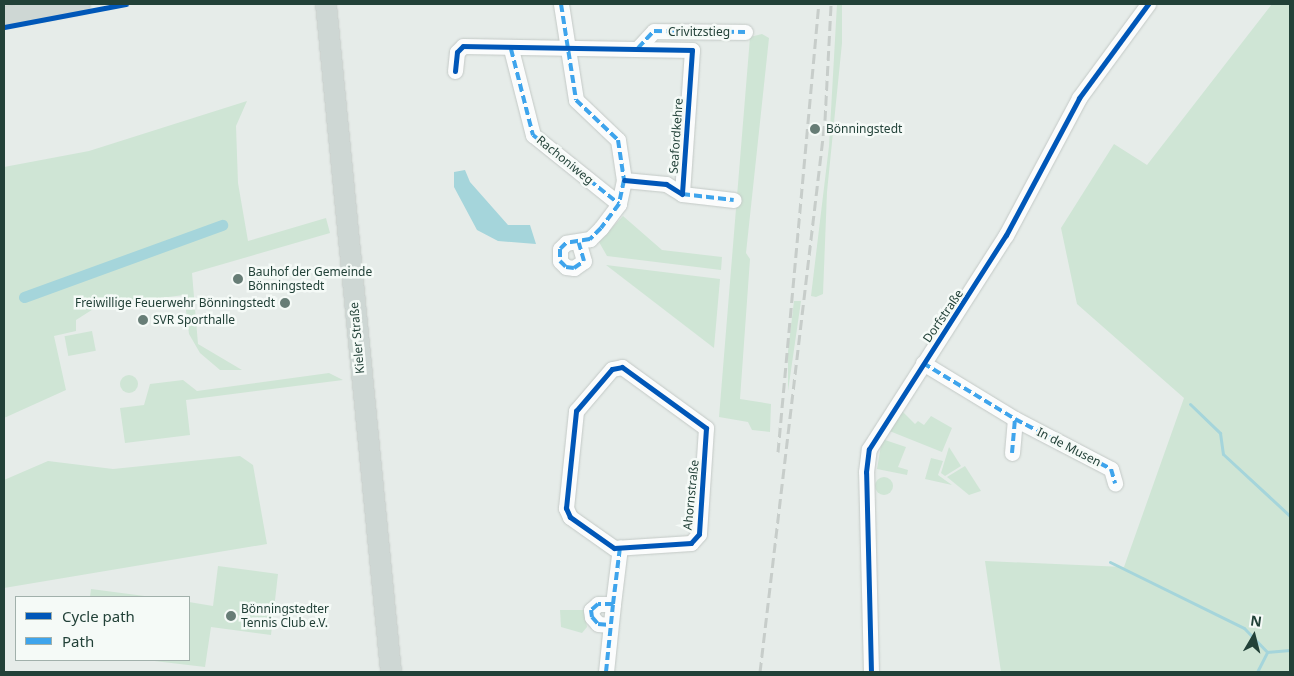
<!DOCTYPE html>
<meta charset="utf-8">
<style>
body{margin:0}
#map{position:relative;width:1294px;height:676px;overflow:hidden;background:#e6ece9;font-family:"Noto Sans",sans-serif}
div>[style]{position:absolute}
.green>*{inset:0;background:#cfe5d5;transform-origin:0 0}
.round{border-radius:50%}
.water>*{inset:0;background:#a5d5db}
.stream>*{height:3px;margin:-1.5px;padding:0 1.5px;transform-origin:1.5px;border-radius:1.5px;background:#a5d5db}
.canal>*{height:11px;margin:-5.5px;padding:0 5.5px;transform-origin:5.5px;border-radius:5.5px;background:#a5d5db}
.roads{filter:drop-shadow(0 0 1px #c3c9c6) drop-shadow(0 0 1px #c3c9c6)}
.minor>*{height:15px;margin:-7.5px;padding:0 7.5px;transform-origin:7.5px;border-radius:7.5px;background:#fbfcfc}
.major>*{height:20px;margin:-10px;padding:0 10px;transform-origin:10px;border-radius:10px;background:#ced7d4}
.rail>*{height:3px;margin-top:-1.5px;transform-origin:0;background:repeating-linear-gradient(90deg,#c7cdca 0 10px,transparent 0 15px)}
.quiet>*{height:4px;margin-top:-2px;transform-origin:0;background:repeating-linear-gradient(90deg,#3ea4ec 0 8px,transparent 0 12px)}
.cycleway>*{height:5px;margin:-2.5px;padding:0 2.5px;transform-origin:2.5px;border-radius:2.5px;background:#0057b8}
.dots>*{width:14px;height:14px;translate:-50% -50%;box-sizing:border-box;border:2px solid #f5faf7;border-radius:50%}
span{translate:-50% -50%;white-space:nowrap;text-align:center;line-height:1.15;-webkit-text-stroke:5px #f5faf7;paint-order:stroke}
.street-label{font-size:12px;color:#224138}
.poi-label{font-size:12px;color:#224138}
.left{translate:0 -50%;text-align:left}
.right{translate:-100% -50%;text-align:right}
.frame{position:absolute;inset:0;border:5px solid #224138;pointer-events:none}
.legend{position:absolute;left:15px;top:596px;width:175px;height:65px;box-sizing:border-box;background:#f5faf7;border:1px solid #a1b0ab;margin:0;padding:6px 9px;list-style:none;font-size:15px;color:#224138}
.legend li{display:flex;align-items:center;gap:10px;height:25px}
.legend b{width:25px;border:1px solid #a1b0ab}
.north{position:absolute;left:1229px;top:611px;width:50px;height:50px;-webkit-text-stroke:4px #f5faf7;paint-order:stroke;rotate:8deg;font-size:14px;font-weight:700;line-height:20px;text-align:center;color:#224138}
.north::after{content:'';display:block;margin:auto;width:18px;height:22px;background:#224138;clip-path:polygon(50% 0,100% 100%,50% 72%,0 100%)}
</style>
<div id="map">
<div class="green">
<div style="clip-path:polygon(837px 4px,842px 4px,842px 43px,827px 192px,823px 294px,816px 297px,811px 296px,829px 146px)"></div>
<div style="clip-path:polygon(1272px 4px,1290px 4px,1290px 672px,1001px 672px,985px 561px,1124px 567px,1184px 398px,1077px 304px,1061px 228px,1114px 144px,1147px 165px)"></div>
<div style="clip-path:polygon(762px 34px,769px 38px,746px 253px,750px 259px,740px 399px,771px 404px,770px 432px,752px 430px,748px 422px,719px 417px,750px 37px)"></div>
<div style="clip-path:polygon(247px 101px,236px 126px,238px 183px,248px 241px,326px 218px,330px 233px,192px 273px,198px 344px,242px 370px,220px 370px,200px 353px,189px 334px,184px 295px,98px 306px,76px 320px,76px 331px,54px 336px,66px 390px,4px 418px,4px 167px,89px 151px)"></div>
<div style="clip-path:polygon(623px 216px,662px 250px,722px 257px,721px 270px,607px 256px,599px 242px)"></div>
<div style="clip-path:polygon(606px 265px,720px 279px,714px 348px)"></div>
<div style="clip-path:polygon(794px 301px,801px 301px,788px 391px,788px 351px)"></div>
<div style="left:92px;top:331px;width:20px;height:28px;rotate:79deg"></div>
<div style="clip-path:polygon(329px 373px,343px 380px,186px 400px,190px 435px,125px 443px,120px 408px,144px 405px,150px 384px,183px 380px,197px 391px)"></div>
<div class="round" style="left:120px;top:375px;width:18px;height:18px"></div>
<div style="clip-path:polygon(900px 409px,915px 424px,918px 421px,924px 425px,931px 416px,952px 428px,942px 452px,887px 430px)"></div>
<div style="clip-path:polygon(882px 439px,906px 447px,898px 467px,908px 470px,907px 475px,877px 469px)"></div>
<div style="clip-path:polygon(949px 447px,961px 466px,945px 476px,941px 473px)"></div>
<div style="clip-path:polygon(240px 456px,253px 465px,267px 544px,4px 588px,4px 480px,48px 461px,113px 469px)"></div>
<div style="clip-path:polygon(931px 458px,943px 461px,938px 475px,952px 485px,925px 479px)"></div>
<div style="clip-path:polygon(965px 466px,981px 491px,969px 495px,947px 477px)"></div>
<div class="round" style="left:875px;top:477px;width:18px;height:18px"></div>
<div style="clip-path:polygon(218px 566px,278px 574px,271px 635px,211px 627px,205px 667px,146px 660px,189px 660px,189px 602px,213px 606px)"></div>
<div style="clip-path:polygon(91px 589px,152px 597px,90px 597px)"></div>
<div style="clip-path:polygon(560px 610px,584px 610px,587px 627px,582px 633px,561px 627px)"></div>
</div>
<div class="water">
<div style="clip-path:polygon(465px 170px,470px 182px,508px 225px,530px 225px,536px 244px,498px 241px,477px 230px,454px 187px,454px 172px)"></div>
</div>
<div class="stream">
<div style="left:1190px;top:404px;width:42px;rotate:44deg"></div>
<div style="left:1220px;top:433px;width:21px;rotate:82deg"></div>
<div style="left:1223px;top:454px;width:91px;rotate:42.8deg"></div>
<div style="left:1110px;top:562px;width:149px;rotate:26.2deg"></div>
<div style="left:1244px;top:628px;width:33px;rotate:46deg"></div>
<div style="left:1257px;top:672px;width:22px;rotate:-63deg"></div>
<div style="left:1267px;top:652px;width:23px;rotate:-5deg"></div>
</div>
<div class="canal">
<div style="left:24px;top:297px;width:211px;rotate:-20deg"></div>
</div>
<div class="roads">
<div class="minor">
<div style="left:561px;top:4px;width:97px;rotate:81.1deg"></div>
<div style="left:576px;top:100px;width:58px;rotate:43.6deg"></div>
<div style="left:618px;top:140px;width:40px;rotate:81.5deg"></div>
<div style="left:624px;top:180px;width:25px;rotate:102deg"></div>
<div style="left:619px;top:204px;width:30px;rotate:127deg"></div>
<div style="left:601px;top:228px;width:16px;rotate:135deg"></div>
<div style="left:590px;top:239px;width:24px;rotate:171deg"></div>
<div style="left:566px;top:243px;width:8px;rotate:135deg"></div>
<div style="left:560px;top:249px;width:12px;rotate:90deg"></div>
<div style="left:560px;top:261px;width:8px;rotate:45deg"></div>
<div style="left:566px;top:267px;width:8px;rotate:7deg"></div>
<div style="left:574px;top:268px;width:12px;rotate:-35deg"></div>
<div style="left:584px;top:261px;width:19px;rotate:-106deg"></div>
<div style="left:638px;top:48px;width:23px;rotate:-47deg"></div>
<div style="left:654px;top:31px;width:91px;rotate:0.6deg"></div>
<div style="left:511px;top:49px;width:89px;rotate:75.7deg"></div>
<div style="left:533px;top:135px;width:110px;rotate:38.7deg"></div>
<div style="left:455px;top:71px;width:19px;rotate:-84deg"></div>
<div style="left:457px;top:52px;width:8px;rotate:-45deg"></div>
<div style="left:463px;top:46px;width:229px;rotate:1deg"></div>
<div style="left:692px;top:50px;width:144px;rotate:94deg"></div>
<div style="left:682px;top:194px;width:19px;rotate:-148deg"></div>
<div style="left:666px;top:184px;width:42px;rotate:-174.6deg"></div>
<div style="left:682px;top:194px;width:52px;rotate:6.6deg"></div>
<div style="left:923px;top:363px;width:108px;rotate:31.3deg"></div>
<div style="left:1015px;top:419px;width:108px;rotate:27.5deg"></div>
<div style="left:1111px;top:469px;width:15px;rotate:74deg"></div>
<div style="left:622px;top:367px;width:104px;rotate:36deg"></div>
<div style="left:706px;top:428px;width:106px;rotate:93.8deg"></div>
<div style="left:699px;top:534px;width:12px;rotate:132deg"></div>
<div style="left:691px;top:543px;width:77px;rotate:176.3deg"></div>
<div style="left:614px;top:548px;width:54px;rotate:-144.8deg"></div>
<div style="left:570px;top:517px;width:10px;rotate:-114deg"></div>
<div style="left:566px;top:508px;width:98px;rotate:-84.1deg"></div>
<div style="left:576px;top:411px;width:55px;rotate:-49.4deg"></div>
<div style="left:612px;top:369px;width:10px;rotate:-11deg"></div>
<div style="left:1012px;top:453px;width:34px;rotate:-85deg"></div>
<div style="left:613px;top:604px;width:57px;rotate:-83deg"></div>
<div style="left:606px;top:672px;width:68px;rotate:-84.1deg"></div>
<div style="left:613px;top:604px;width:15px;rotate:180deg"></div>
<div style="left:598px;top:604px;width:9px;rotate:139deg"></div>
<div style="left:591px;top:610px;width:7px;rotate:82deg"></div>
<div style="left:592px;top:617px;width:9px;rotate:49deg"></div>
<div style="left:598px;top:624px;width:12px;rotate:5deg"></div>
<div style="left:871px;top:672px;width:200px;rotate:-91.4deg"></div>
<div style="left:866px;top:472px;width:23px;rotate:-83deg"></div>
<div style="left:869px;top:449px;width:254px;rotate:-57.4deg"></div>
<div style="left:1006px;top:235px;width:155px;rotate:-61.9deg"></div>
<div style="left:1079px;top:98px;width:117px;rotate:-53.7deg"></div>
</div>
<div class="major">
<div style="left:326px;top:4px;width:671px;rotate:84.44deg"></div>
<div style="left:4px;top:17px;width:77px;rotate:-9.7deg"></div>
</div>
</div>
<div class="rail">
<div style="left:778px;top:452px;width:450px;rotate:-84.8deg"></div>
<div style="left:760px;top:672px;width:556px;rotate:-83.28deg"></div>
<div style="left:825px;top:120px;width:116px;rotate:-87deg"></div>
</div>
<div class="quiet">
<div style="left:561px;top:4px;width:97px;rotate:81.1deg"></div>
<div style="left:576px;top:100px;width:58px;rotate:43.6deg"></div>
<div style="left:618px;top:140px;width:40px;rotate:81.5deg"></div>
<div style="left:624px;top:180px;width:25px;rotate:102deg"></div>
<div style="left:619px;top:204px;width:30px;rotate:127deg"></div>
<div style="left:601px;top:228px;width:16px;rotate:135deg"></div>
<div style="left:590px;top:239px;width:24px;rotate:171deg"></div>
<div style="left:566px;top:243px;width:8px;rotate:135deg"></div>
<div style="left:560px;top:249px;width:12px;rotate:90deg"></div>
<div style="left:560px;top:261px;width:8px;rotate:45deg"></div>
<div style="left:566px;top:267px;width:8px;rotate:7deg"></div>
<div style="left:574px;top:268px;width:12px;rotate:-35deg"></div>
<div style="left:584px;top:261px;width:19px;rotate:-106deg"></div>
<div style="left:638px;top:48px;width:23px;rotate:-47deg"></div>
<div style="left:654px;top:31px;width:91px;rotate:0.6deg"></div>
<div style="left:511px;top:49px;width:89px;rotate:75.7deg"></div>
<div style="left:533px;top:135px;width:110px;rotate:38.7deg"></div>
<div style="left:682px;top:194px;width:52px;rotate:6.6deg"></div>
<div style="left:923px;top:363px;width:108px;rotate:31.3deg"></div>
<div style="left:1015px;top:419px;width:108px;rotate:27.5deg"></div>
<div style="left:1111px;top:469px;width:15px;rotate:74deg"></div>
<div style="left:1012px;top:453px;width:34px;rotate:-85deg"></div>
<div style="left:613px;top:604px;width:57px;rotate:-83deg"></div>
<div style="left:606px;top:672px;width:68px;rotate:-84.1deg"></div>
<div style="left:613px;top:604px;width:15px;rotate:180deg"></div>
<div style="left:598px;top:604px;width:9px;rotate:139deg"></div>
<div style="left:591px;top:610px;width:7px;rotate:82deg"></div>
<div style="left:592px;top:617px;width:9px;rotate:49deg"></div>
<div style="left:598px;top:624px;width:12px;rotate:5deg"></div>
</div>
<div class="cycleway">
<div style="left:4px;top:27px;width:124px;rotate:-10.7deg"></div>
<div style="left:455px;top:71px;width:19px;rotate:-84deg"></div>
<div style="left:457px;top:52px;width:8px;rotate:-45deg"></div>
<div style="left:463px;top:46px;width:229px;rotate:1deg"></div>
<div style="left:692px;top:50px;width:144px;rotate:94deg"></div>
<div style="left:682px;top:194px;width:19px;rotate:-148deg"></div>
<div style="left:666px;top:184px;width:42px;rotate:-174.6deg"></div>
<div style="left:622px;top:367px;width:104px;rotate:36deg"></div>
<div style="left:706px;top:428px;width:106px;rotate:93.8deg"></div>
<div style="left:699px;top:534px;width:12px;rotate:132deg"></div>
<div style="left:691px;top:543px;width:77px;rotate:176.3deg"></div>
<div style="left:614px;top:548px;width:54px;rotate:-144.8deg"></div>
<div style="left:570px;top:517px;width:10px;rotate:-114deg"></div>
<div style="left:566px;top:508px;width:98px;rotate:-84.1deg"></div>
<div style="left:576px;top:411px;width:55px;rotate:-49.4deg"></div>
<div style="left:612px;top:369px;width:10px;rotate:-11deg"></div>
<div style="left:871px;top:672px;width:200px;rotate:-91.4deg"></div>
<div style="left:866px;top:472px;width:23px;rotate:-83deg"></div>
<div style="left:869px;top:449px;width:254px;rotate:-57.4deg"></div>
<div style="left:1006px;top:235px;width:155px;rotate:-61.9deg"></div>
<div style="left:1079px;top:98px;width:117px;rotate:-53.7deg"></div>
</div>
<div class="dots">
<div style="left:815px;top:129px;background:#677d76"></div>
<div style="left:238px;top:279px;background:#677d76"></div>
<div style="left:285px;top:303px;background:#677d76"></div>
<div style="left:143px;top:320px;background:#677d76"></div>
<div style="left:231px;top:616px;background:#677d76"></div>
</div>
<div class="street-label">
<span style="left:699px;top:32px">Crivitzstieg</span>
<span style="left:676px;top:136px;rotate:-86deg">Seafordkehre</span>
<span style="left:565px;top:160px;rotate:39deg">Rachoniweg</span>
<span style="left:943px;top:316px;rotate:-56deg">Dorfstraße</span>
<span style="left:357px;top:338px;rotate:-95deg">Kieler Straße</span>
<span style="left:1069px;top:447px;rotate:27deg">In de Musen</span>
<span style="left:691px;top:495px;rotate:-84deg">Ahornstraße</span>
</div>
<div class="poi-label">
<span class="left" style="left:826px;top:129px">Bönningstedt</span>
<span class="left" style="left:248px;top:279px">Bauhof der Gemeinde<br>Bönningstedt</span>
<span class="right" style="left:275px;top:303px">Freiwillige Feuerwehr Bönningstedt</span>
<span class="left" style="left:153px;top:320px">SVR Sporthalle</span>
<span class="left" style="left:241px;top:616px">Bönningstedter<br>Tennis Club e.V.</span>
</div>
<div class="frame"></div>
<ul class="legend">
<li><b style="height:6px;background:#0057b8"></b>Cycle path</li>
<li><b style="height:6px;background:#3ea4ec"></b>Path</li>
</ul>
<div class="north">N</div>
</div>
